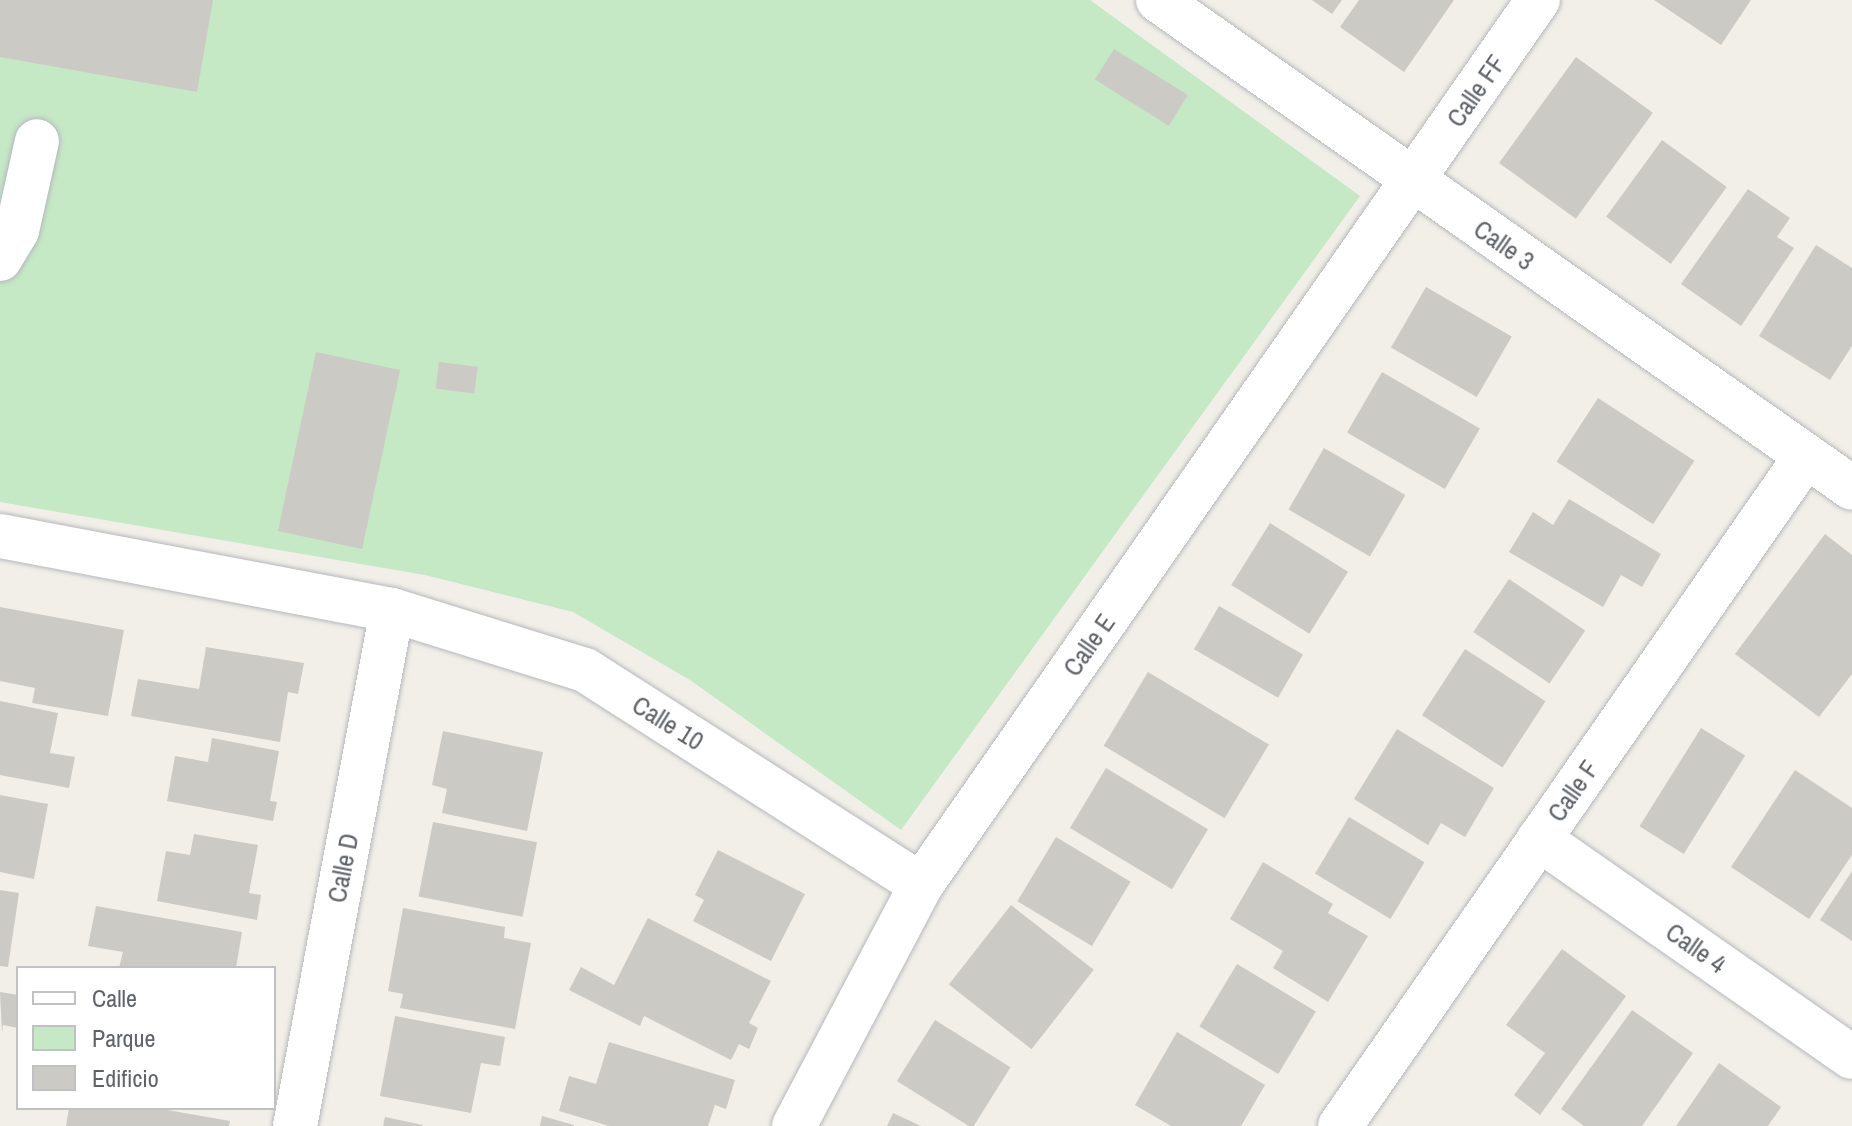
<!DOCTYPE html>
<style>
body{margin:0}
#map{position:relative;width:1852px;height:1126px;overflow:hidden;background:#f1efe8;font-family:"Archivo Narrow",sans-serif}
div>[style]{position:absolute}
.green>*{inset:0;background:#c5e8c5}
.building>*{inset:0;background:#cccac5;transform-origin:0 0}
.roads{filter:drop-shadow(0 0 2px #b5b8bc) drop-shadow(0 0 2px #b5b8bc)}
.minor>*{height:44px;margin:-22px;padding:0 22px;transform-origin:22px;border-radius:22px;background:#fff}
span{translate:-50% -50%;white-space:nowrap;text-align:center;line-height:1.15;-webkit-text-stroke:7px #fff;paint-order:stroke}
.street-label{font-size:26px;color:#5f6368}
.legend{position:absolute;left:16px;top:966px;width:260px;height:144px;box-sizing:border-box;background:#fff;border:2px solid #bfc1c3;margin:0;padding:10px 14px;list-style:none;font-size:24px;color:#5f6368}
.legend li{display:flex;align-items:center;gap:16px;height:40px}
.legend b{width:40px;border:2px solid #bfc1c3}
</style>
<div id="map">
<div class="green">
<div style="clip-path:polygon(0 0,1090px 0,1360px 196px,901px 830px,690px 680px,573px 612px,425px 575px,0 502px)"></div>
</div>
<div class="building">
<div style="clip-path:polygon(0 0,213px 0,197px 92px,0 57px)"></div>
<div style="clip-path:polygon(1312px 0,1342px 0,1332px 14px)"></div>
<div style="clip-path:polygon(1359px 0,1454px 0,1404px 72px,1340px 27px)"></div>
<div style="clip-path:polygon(1654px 0,1751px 0,1721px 45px)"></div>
<div style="left:1114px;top:49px;width:87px;height:36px;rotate:32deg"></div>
<div style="left:1576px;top:57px;width:95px;height:131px;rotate:36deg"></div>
<div style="left:1662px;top:140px;width:80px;height:95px;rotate:36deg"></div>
<div style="clip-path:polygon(1748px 189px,1790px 218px,1777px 237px,1794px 248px,1741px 326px,1681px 284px)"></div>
<div style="clip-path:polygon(1816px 245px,1852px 268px,1852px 346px,1830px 380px,1759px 336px)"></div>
<div style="left:1426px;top:287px;width:99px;height:70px;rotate:30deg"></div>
<div style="left:316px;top:352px;width:86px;height:183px;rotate:12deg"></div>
<div style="left:439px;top:362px;width:39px;height:27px;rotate:7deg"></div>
<div style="left:1382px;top:372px;width:113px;height:70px;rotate:30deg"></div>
<div style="left:1598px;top:398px;width:115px;height:76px;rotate:33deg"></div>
<div style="left:1324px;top:448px;width:94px;height:71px;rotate:30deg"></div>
<div style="clip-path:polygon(1569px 499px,1661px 554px,1642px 587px,1621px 575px,1603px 607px,1509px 552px,1533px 512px,1553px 525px)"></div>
<div style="left:1270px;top:523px;width:92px;height:73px;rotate:32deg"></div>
<div style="clip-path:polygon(1825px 534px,1852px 555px,1852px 674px,1819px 717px,1735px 654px)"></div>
<div style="left:1509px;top:579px;width:92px;height:64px;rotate:34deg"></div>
<div style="left:1219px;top:606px;width:97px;height:50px;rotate:30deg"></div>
<div style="clip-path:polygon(0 607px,124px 630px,108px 716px,32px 703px,35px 688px,0 681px)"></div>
<div style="clip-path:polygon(206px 647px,304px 663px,298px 694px,288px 692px,280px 742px,131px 716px,138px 679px,199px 689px)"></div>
<div style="left:1465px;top:649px;width:96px;height:79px;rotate:33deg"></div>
<div style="left:1148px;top:672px;width:141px;height:86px;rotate:31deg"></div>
<div style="clip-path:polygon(0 701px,58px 713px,50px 753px,75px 757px,69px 788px,0 775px)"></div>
<div style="left:1701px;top:728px;width:52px;height:116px;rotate:32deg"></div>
<div style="clip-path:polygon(1397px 729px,1494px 788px,1465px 837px,1441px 823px,1428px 845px,1354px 799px)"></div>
<div style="clip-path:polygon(443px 731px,543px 752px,527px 831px,442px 813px,447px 789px,432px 785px)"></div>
<div style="clip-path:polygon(212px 738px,279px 751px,270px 801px,277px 802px,273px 821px,167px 801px,175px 756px,208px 762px)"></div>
<div style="left:1106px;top:768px;width:119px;height:70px;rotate:31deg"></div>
<div style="clip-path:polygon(1795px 770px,1852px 808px,1852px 855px,1809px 919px,1731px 867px)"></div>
<div style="clip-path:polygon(0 795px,48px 804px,34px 879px,0 872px)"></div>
<div style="left:1349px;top:817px;width:88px;height:66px;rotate:31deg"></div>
<div style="left:433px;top:822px;width:106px;height:76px;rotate:11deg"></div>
<div style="clip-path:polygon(194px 834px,258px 845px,249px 893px,261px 895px,257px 920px,157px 901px,166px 851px,190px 855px)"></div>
<div style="left:1056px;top:837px;width:87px;height:75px;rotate:31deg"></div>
<div style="clip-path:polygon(718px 850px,805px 894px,771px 961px,693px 921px,704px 900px,695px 895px)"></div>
<div style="clip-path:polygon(1263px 862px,1333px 904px,1328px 913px,1368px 936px,1328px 1002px,1273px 968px,1283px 951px,1230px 919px)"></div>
<div style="clip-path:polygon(1852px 871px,1852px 941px,1820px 920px)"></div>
<div style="clip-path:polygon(0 890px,19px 893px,8px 967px,0 966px)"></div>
<div style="left:1011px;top:905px;width:105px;height:101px;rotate:38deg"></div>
<div style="clip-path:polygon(96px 906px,242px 932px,236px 968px,119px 968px,123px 952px,88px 946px)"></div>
<div style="clip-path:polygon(403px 908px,505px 927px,504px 938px,531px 943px,515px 1029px,400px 1008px,403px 994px,388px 991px)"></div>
<div style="clip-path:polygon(648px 918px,771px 981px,749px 1023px,758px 1028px,749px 1049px,739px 1044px,731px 1060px,644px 1016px,640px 1026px,569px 990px,581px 967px,614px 985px)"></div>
<div style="clip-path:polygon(1562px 949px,1626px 996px,1540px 1115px,1514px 1095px,1545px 1053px,1506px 1025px)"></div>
<div style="left:1237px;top:964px;width:92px;height:73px;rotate:31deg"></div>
<div style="clip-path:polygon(0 992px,18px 995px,18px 1028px,3px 1025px,2px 1033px)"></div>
<div style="clip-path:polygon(1632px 1010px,1693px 1053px,1642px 1126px,1584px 1126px,1561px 1109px)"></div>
<div style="clip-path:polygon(395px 1016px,505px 1037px,500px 1066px,481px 1063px,471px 1113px,380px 1096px)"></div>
<div style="left:935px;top:1020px;width:89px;height:72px;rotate:32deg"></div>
<div style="clip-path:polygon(1177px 1032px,1265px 1085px,1241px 1126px,1171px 1126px,1135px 1105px)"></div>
<div style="clip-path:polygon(609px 1042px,735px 1080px,726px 1109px,715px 1105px,708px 1126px,609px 1126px,559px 1111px,569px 1076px,596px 1084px)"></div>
<div style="clip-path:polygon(1719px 1063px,1781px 1107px,1768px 1126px,1676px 1126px)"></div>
<div style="clip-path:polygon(69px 1108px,156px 1108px,230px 1121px,229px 1126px,66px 1126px)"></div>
<div style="clip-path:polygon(893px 1113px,921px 1126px,887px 1126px)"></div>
<div style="clip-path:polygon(542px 1116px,574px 1125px,574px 1126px,540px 1126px)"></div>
<div style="clip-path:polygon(385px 1117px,423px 1125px,422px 1126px,383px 1126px)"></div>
</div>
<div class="roads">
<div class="minor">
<div style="left:1158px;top:0;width:848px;rotate:35.11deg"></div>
<div style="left:0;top:259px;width:33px;rotate:-59deg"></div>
<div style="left:17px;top:231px;width:92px;rotate:-77.5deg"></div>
<div style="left:0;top:536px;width:399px;rotate:10.7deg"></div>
<div style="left:392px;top:610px;width:202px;rotate:17.3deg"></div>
<div style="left:585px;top:670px;width:399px;rotate:32.6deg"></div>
<div style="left:1539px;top:839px;width:381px;rotate:34.9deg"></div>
<div style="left:295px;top:1126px;width:525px;rotate:-79.35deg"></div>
<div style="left:794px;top:1126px;width:272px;rotate:-62.2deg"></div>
<div style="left:921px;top:885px;width:1079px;rotate:-55.12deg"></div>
<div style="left:1340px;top:1126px;width:816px;rotate:-55.18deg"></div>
</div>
</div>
<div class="street-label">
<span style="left:1476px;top:91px;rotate:-55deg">Calle FF</span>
<span style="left:1504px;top:245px;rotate:35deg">Calle 3</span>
<span style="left:1089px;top:645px;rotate:-55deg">Calle E</span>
<span style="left:668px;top:723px;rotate:32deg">Calle 10</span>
<span style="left:1573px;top:791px;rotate:-55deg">Calle F</span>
<span style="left:343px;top:868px;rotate:-79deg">Calle D</span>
<span style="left:1696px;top:948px;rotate:35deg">Calle 4</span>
</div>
<ul class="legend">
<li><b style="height:10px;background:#fff"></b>Calle</li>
<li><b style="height:22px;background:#c5e8c5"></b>Parque</li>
<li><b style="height:22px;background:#cccac5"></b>Edificio</li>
</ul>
</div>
